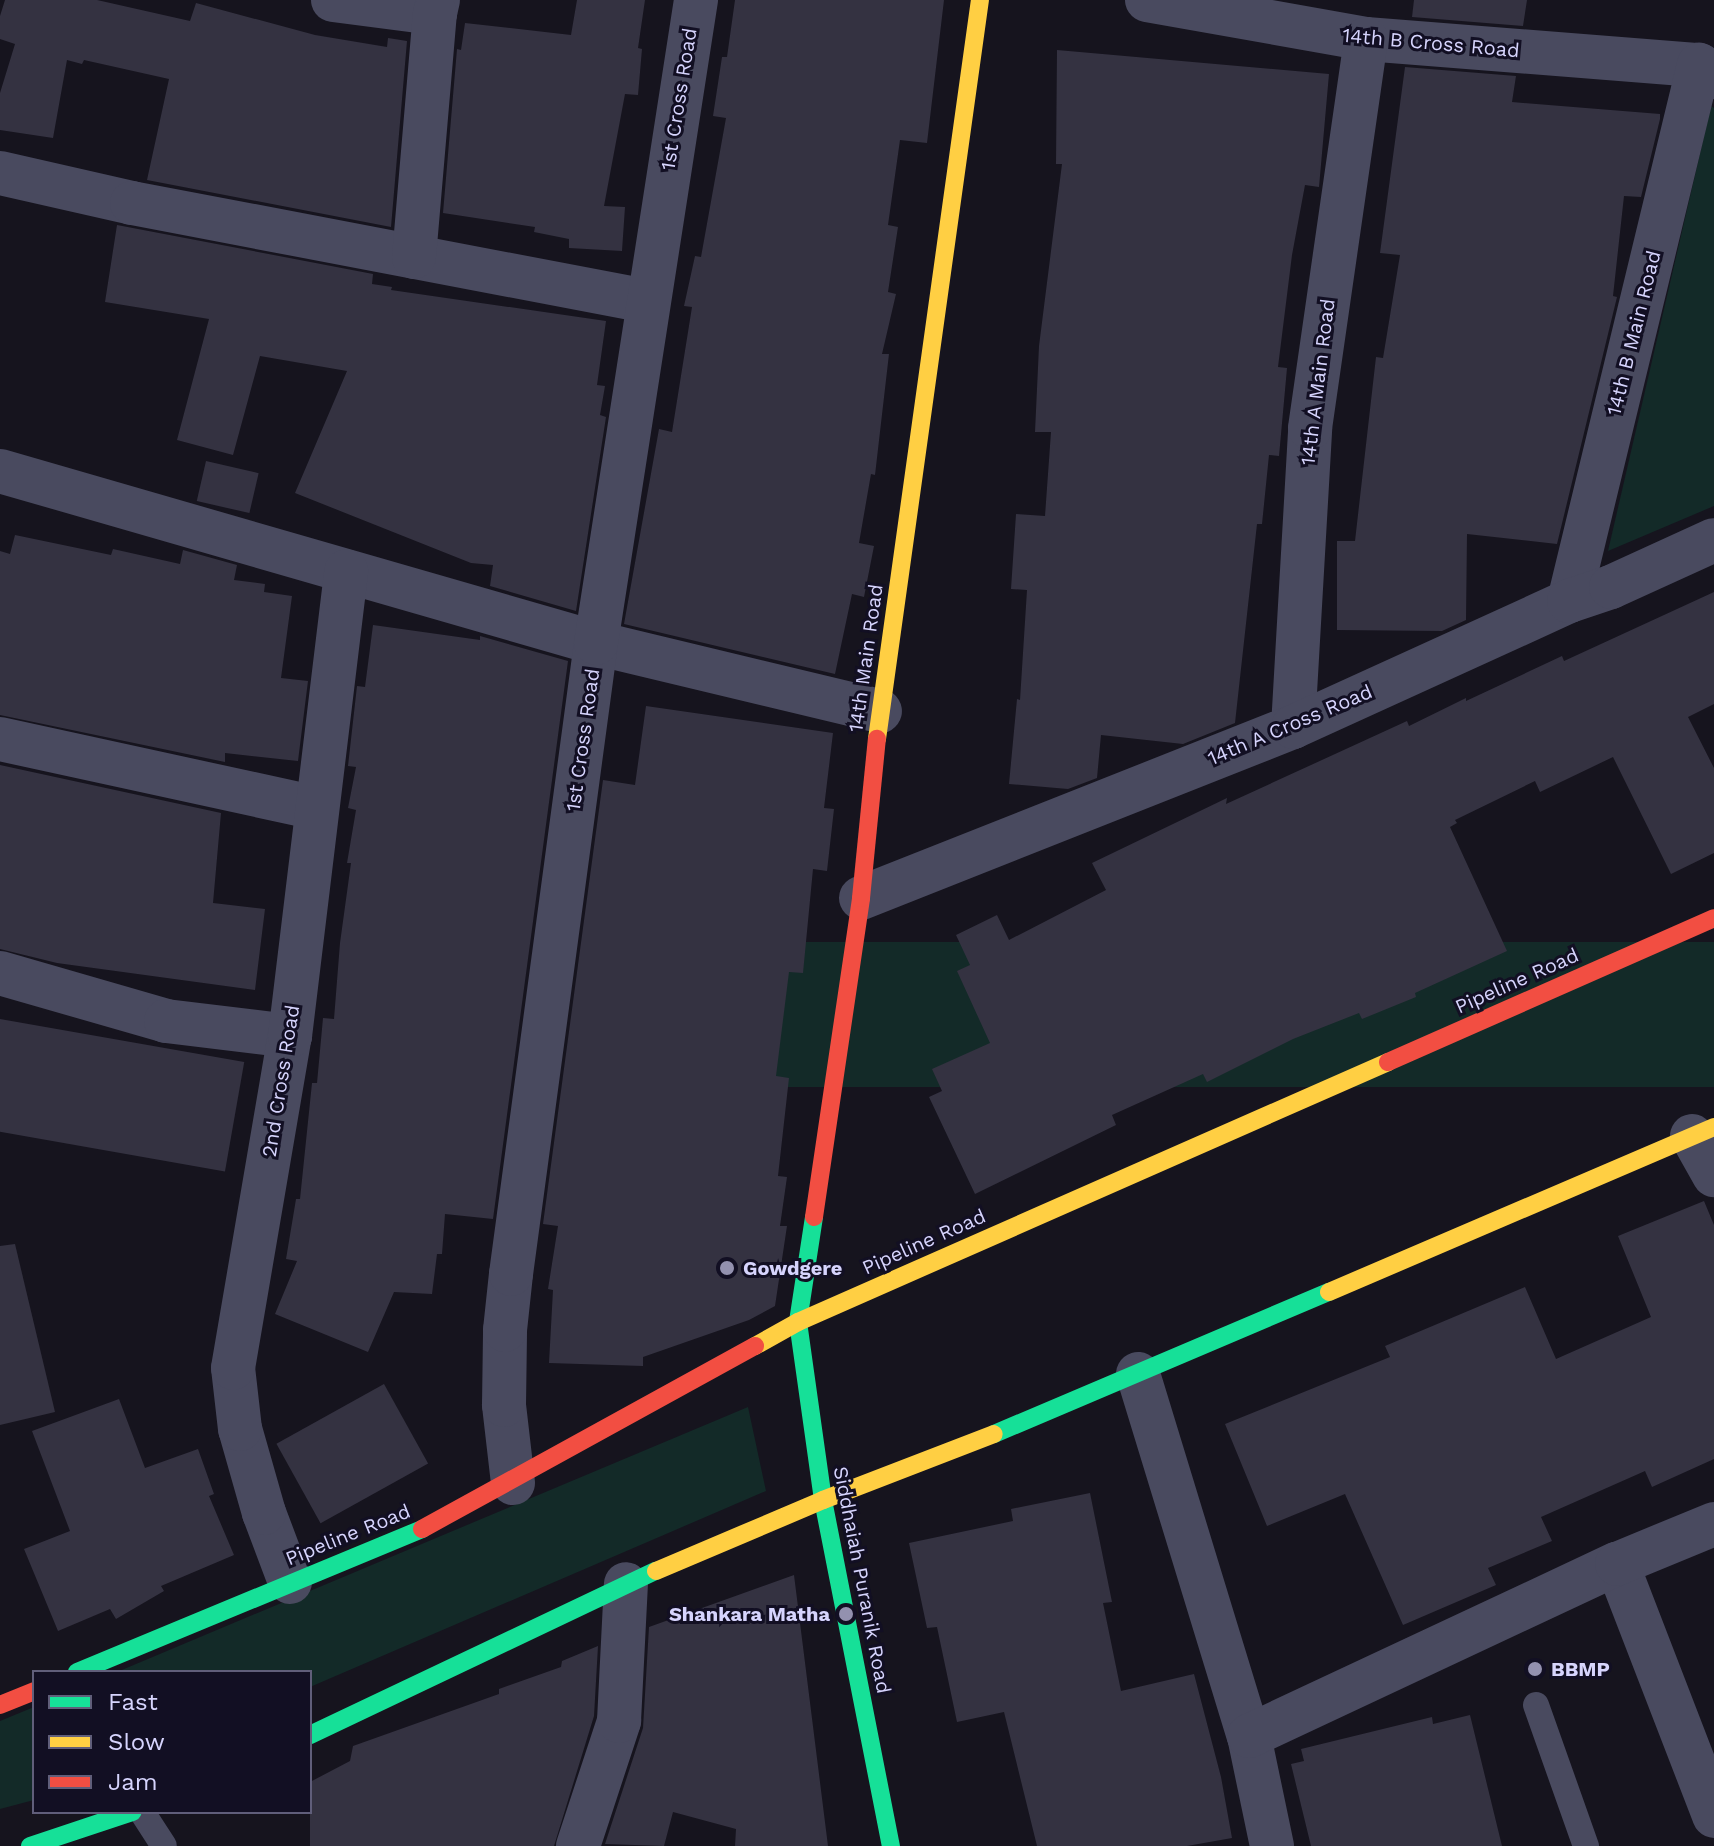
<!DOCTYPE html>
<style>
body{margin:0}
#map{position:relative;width:1714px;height:1846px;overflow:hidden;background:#16141e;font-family:"Work Sans",sans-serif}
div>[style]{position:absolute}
.green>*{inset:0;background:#132a28;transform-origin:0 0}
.building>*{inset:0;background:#343241;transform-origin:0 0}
.lane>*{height:26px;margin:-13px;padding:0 13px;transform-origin:13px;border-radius:13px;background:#494a5f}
.street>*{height:44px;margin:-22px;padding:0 22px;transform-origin:22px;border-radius:22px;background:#494a5f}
.fast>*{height:18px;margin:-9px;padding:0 9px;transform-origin:9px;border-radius:9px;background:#16e098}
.slow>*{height:18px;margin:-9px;padding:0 9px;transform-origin:9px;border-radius:9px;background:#ffcf43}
.jam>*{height:18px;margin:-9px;padding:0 9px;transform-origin:9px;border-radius:9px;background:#f24e42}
.dots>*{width:22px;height:22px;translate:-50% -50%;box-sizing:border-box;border:4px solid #120f23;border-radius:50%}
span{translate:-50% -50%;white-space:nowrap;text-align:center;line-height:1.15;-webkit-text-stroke:6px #120f23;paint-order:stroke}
.street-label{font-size:20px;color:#d6d4fd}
.poi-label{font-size:20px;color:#d6d4fd;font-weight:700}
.left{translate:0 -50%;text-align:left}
.right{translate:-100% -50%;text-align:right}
.legend{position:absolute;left:32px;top:1670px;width:280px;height:144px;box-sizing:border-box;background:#120f23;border:2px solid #605e7a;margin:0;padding:10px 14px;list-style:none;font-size:24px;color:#d6d4fd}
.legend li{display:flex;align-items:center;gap:16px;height:40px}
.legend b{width:40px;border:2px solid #605e7a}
</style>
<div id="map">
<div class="green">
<div style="clip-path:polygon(1711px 106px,1714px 108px,1714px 506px,1608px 551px)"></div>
<div style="left:1714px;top:942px;width:145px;height:987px;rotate:90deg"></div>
<div style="clip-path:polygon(748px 1407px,766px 1491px,310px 1687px,310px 1672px,117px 1672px)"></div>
<div style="clip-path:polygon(34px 1707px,34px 1800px,0 1809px,0 1721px)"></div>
</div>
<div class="building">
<div style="clip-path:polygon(5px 0,97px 0,190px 21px,196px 3px,315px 35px,387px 47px,388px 38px,407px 41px,391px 227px,147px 180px,169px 79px,84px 60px,82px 64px,67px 60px,53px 138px,0 130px,0 93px,15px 44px,0 39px,0 16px)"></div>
<div style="clip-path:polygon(577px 0,645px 0,638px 48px,642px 49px,638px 95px,625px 94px,604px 206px,625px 207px,622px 251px,569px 248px,569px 239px,534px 232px,535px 227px,443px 213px,457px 49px,461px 50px,465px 23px,571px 35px)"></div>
<div style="clip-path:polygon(735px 0,944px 0,927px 143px,900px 140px,888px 225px,898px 227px,888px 292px,896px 294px,882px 354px,889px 354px,875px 475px,871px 474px,859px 543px,874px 546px,864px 597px,852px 594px,835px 674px,624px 624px,659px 429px,672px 432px,692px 307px,684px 306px,695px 256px,701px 257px,726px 118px,713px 116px,722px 57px,727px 57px)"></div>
<div style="clip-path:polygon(1414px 0,1527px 0,1523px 26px,1412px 17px)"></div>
<div style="clip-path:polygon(1057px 50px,1329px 74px,1319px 187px,1305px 185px,1292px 255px,1278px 367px,1287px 368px,1279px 456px,1269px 455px,1262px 524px,1257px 524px,1235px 723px,1183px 744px,1101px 735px,1097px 778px,1068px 789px,1009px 784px,1017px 699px,1020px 700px,1027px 590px,1011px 589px,1016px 514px,1045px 516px,1051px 432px,1035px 432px,1039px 346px,1062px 164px,1056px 164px)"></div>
<div style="clip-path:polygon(1405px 67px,1516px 76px,1512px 102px,1660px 114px,1660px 119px,1641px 197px,1624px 196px,1613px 296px,1617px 297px,1557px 544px,1467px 534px,1466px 620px,1442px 631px,1337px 630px,1337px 541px,1355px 541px,1376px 357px,1383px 358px,1400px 255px,1380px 253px)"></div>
<div style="clip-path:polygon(117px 225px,373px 274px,372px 284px,392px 287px,391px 290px,606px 321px,597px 385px,605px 386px,600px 415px,606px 417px,576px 611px,490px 586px,493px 565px,471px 563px,295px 493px,347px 371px,260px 356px,233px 455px,177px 440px,209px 319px,105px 302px)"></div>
<div style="left:206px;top:461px;width:54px;height:41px;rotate:13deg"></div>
<div style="clip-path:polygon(15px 535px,111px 555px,113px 549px,180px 564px,183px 550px,237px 565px,234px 580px,265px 584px,264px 592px,292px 596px,281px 678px,308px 681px,298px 761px,225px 753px,225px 762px,0 715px,0 551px,10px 554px)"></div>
<div style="clip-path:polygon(1714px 592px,1714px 704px,1688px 717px,1714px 768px,1714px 853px,1671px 874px,1613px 757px,1540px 792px,1535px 781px,1455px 820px,1457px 823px,1450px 827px,1507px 951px,1415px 993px,1416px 997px,1362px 1019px,1359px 1013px,1293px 1039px,1207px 1082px,1203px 1074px,1112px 1115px,1116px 1125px,975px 1194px,929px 1097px,942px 1091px,932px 1069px,990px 1043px,957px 971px,970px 965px,956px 935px,997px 915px,1009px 940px,1106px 890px,1092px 863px,1227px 798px,1226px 804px,1407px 721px,1409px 726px,1466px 698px,1466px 701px,1562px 656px,1564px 661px)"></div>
<div style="clip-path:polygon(373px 625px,480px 640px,480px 636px,568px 661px,493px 1219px,445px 1214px,442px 1254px,437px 1254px,432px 1294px,394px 1292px,368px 1352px,275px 1314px,297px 1261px,286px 1259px,296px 1199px,300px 1199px,312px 1083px,317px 1083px,323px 1018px,334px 1019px,340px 943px,351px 863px,347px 863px,356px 810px,348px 808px,356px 767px,348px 766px,357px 686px,365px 687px)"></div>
<div style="clip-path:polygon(646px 706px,833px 733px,824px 808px,834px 809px,827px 871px,813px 869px,803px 973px,789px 972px,776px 1076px,789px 1078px,778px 1176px,787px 1177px,780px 1226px,787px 1226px,775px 1306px,749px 1320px,643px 1357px,643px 1366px,549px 1363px,553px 1290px,548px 1289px,558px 1226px,543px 1224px,603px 780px,635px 785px)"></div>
<div style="clip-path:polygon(0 765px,221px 813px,213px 903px,265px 909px,255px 990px,57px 963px,0 949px)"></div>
<div style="left:0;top:1019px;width:248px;height:111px;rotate:10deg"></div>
<div style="clip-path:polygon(1704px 1201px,1714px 1225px,1714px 1459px,1652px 1487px,1645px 1471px,1541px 1517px,1552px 1541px,1488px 1568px,1496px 1585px,1403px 1625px,1345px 1494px,1267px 1526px,1225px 1424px,1390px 1357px,1385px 1346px,1525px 1287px,1556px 1359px,1651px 1317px,1618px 1236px)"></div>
<div style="clip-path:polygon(15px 1244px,55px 1412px,0 1425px,0 1246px)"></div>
<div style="left:384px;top:1384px;width:91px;height:123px;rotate:61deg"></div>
<div style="clip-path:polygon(119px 1399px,145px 1468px,198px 1449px,214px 1494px,209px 1496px,234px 1555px,161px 1586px,164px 1591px,116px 1619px,110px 1609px,58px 1631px,24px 1549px,70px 1531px,32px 1431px)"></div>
<div style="clip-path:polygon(1090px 1493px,1112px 1602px,1103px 1603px,1121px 1691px,1194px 1674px,1221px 1777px,1232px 1838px,1187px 1846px,1037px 1846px,1004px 1712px,957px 1722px,937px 1627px,927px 1628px,909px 1543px,1013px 1521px,1011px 1509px)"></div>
<div style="clip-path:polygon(794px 1575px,828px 1846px,735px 1846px,736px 1829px,673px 1812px,664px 1846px,605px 1844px,643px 1728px,649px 1627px)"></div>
<div style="clip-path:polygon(598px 1646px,594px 1716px,554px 1846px,310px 1846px,310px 1782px,350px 1761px,353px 1746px,499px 1694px,499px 1689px,561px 1667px,562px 1661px)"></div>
<div style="clip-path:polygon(1470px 1715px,1502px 1846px,1311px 1846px,1291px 1764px,1304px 1761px,1301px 1749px,1432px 1717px,1433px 1724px)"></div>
</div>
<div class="lane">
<div style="left:1536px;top:1705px;width:150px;rotate:70.5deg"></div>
<div style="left:142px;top:1812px;width:40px;rotate:57.1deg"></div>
</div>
<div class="street">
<div style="left:333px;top:0;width:103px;rotate:7.3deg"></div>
<div style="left:435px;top:13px;width:13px;rotate:-77deg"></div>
<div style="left:1147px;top:0;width:222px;rotate:10.1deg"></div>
<div style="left:1366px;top:39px;width:334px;rotate:4.5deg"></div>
<div style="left:1699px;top:65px;width:19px;rotate:39deg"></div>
<div style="left:0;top:173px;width:135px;rotate:12.8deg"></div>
<div style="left:132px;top:203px;width:523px;rotate:10.79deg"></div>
<div style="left:414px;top:257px;width:245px;rotate:-85.1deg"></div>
<div style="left:0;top:471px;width:620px;rotate:16.1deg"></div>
<div style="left:596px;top:643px;width:292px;rotate:13.5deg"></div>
<div style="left:1569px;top:601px;width:552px;rotate:-76.37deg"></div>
<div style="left:1293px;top:727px;width:299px;rotate:-86.7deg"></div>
<div style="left:1310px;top:428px;width:393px;rotate:-81.8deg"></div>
<div style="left:0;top:739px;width:324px;rotate:12.3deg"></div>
<div style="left:861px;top:898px;width:465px;rotate:-21.6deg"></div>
<div style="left:1293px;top:727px;width:303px;rotate:-24.5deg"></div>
<div style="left:1569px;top:601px;width:44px;rotate:-18.4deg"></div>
<div style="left:1611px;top:587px;width:113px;rotate:-24.5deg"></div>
<div style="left:0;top:973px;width:173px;rotate:16.1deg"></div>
<div style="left:166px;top:1021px;width:125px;rotate:6.9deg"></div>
<div style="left:1692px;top:1136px;width:45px;rotate:60.6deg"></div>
<div style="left:1138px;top:1374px;width:379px;rotate:73deg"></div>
<div style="left:513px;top:1483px;width:79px;rotate:-96.6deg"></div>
<div style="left:504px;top:1405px;width:75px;rotate:-89.2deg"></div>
<div style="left:505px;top:1330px;width:56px;rotate:-83.9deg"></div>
<div style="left:511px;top:1274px;width:637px;rotate:-82.33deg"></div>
<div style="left:596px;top:643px;width:651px;rotate:-81.16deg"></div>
<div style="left:1617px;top:1564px;width:270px;rotate:68.9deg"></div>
<div style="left:290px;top:1582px;width:74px;rotate:-110.6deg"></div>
<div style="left:264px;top:1513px;width:87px;rotate:-105.9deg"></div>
<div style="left:240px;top:1429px;width:61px;rotate:-96.5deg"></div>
<div style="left:233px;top:1368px;width:337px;rotate:-80.3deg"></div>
<div style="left:290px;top:1036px;width:468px;rotate:-83.1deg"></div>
<div style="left:578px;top:1846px;width:132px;rotate:-71.8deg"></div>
<div style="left:619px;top:1721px;width:137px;rotate:-87.1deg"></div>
<div style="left:1272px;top:1846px;width:112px;rotate:-101.8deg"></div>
<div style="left:1249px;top:1736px;width:406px;rotate:-25.1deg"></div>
<div style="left:1617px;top:1564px;width:105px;rotate:-22.4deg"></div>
</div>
<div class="fast">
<div style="left:814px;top:1217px;width:106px;rotate:98.7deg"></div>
<div style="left:798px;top:1322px;width:180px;rotate:82deg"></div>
<div style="left:823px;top:1500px;width:353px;rotate:78.9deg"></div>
<div style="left:994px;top:1434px;width:364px;rotate:-23deg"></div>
<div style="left:77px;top:1672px;width:373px;rotate:-22.5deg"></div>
<div style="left:310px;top:1735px;width:383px;rotate:-25.4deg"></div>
<div style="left:30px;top:1846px;width:108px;rotate:-18.4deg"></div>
</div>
<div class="slow">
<div style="left:877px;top:739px;width:746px;rotate:-82.07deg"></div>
<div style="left:1329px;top:1292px;width:419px;rotate:-23.2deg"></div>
<div style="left:755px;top:1346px;width:49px;rotate:-29.2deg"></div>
<div style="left:798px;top:1322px;width:645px;rotate:-23.78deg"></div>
<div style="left:656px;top:1571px;width:181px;rotate:-23deg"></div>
<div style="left:823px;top:1500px;width:183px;rotate:-21.1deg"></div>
</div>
<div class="jam">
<div style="left:1388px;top:1062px;width:356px;rotate:-23.8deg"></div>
<div style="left:814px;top:1217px;width:322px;rotate:-81.6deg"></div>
<div style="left:861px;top:898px;width:160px;rotate:-84.3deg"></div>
<div style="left:422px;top:1529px;width:380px;rotate:-28.8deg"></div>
<div style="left:0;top:1705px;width:37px;rotate:-22deg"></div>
</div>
<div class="dots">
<div style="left:727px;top:1268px;background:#9391af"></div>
<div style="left:846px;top:1614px;background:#9391af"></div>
<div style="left:1535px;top:1669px;background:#9391af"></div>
</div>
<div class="street-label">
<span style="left:1431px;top:43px;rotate:5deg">14th B Cross Road</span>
<span style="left:679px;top:99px;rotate:-81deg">1st Cross Road</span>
<span style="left:1634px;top:333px;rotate:-76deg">14th B Main Road</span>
<span style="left:1318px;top:382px;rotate:-83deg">14th A Main Road</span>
<span style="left:866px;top:658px;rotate:-82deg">14th Main Road</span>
<span style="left:1290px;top:725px;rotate:-23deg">14th A Cross Road</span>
<span style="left:583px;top:740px;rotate:-82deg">1st Cross Road</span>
<span style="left:1517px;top:981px;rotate:-24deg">Pipeline Road</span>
<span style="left:281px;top:1081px;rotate:-81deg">2nd Cross Road</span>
<span style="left:924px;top:1242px;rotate:-24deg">Pipeline Road</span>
<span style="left:348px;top:1535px;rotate:-22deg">Pipeline Road</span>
<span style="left:862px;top:1580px;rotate:79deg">Siddhaiah Puranik Road</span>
</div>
<div class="poi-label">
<span class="left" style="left:743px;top:1268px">Gowdgere</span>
<span class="right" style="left:830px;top:1614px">Shankara Matha</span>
<span class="left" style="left:1551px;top:1669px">BBMP</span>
</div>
<ul class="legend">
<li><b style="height:10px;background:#16e098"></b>Fast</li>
<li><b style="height:10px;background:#ffcf43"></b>Slow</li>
<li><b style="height:10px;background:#f24e42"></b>Jam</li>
</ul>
</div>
